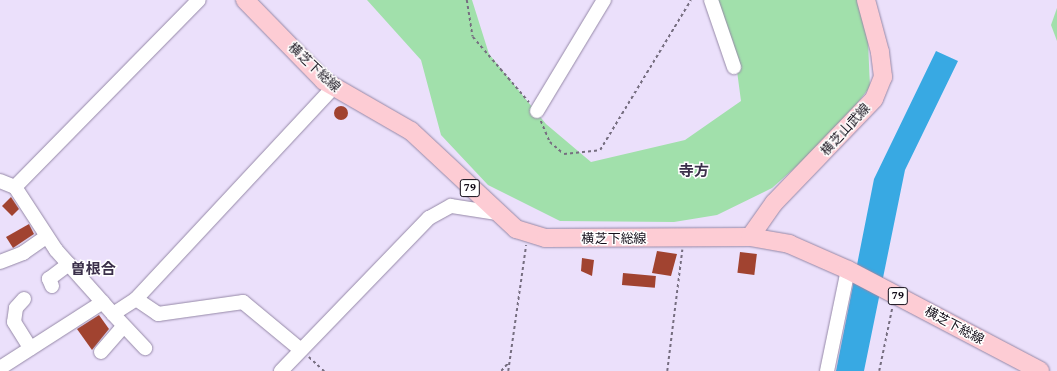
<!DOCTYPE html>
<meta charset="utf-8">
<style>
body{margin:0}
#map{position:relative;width:1057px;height:371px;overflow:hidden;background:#ebe0fb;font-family:"Crimson Pro","Noto Sans JP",serif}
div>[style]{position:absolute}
.green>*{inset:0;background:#a1e0ab}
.water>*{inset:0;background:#38a9e3}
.building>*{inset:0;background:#a14330;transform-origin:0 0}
.round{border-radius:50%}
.path>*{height:1.5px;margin-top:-0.75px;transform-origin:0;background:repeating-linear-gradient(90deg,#766e80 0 3px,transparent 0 6px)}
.roads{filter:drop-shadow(0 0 1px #9588a7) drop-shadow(0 0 1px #9588a7)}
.minor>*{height:14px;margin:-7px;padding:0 7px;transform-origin:7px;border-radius:7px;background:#fff}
.major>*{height:18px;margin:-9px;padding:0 9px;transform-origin:9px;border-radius:9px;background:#fdccd4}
span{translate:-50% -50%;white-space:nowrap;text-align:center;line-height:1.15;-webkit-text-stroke:3px #fff;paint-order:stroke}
.shield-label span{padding:1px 3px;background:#fff;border:1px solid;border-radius:3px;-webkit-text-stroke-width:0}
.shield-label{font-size:12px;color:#130e19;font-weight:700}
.street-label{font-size:13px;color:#130e19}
.quarter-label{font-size:15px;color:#3b304a;font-weight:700}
</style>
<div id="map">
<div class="green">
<i style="clip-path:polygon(367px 0,472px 0,489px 54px,546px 124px,591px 162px,685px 140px,741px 101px,733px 41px,707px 0,858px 0,868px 42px,870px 87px,833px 134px,772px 188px,717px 215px,674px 222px,560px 221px,488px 185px,441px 135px,421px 60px)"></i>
<i style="clip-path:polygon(1057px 8px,1057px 41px,1051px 25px)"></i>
</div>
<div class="water">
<i style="clip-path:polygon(936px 51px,958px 61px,905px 170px,864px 371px,836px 371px,874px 179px)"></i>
</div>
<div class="building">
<i class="round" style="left:334px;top:106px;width:14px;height:14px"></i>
<i style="clip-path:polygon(11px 197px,19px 209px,12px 216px,2px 206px)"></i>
<i style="clip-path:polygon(29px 224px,34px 234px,13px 248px,6px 237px)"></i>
<i style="clip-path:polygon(657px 251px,677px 254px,671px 276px,652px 273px)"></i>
<i style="left:740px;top:252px;width:17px;height:21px;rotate:7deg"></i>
<i style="clip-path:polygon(582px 258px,594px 260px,592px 276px,581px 271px)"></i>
<i style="left:623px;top:273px;width:33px;height:12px;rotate:5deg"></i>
<i style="clip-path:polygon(99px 315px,109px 329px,92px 350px,77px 329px)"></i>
</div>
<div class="path">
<i style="left:467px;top:0;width:37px;rotate:81deg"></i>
<i style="left:473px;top:37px;width:86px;rotate:49.3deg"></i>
<i style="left:541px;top:121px;width:23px;rotate:67deg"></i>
<i style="left:550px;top:142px;width:18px;rotate:41deg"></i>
<i style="left:564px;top:154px;width:36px;rotate:-6deg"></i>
<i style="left:600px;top:150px;width:175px;rotate:-58.8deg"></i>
<i style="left:309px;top:357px;width:21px;rotate:43deg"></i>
<i style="left:501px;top:371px;width:12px;rotate:-48deg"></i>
<i style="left:508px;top:371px;width:127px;rotate:-81.9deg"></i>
<i style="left:667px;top:371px;width:122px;rotate:-82.9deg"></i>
<i style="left:879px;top:371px;width:64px;rotate:-78.3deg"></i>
</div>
<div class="roads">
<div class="minor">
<i style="left:711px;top:0;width:71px;rotate:71.1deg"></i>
<i style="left:537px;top:111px;width:130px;rotate:-58.9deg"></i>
<i style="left:0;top:181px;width:16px;rotate:22deg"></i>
<i style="left:15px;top:187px;width:75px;rotate:56.9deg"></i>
<i style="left:56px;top:250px;width:86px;rotate:48.3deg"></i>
<i style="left:113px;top:314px;width:27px;rotate:-33deg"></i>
<i style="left:136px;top:299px;width:27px;rotate:34deg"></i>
<i style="left:158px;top:314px;width:86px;rotate:-8deg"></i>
<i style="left:243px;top:302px;width:75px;rotate:39.6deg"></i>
<i style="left:15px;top:187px;width:262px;rotate:-45.5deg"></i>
<i style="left:0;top:262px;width:25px;rotate:-21deg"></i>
<i style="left:23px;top:253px;width:28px;rotate:-35deg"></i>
<i style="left:52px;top:286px;width:8px;rotate:-113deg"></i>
<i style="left:49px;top:279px;width:25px;rotate:-37deg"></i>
<i style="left:24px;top:299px;width:12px;rotate:132deg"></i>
<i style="left:16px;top:308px;width:14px;rotate:98deg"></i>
<i style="left:14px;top:322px;width:31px;rotate:58deg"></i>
<i style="left:136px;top:299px;width:289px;rotate:-47deg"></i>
<i style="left:113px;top:314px;width:47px;rotate:46.7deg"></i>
<i style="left:101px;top:352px;width:33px;rotate:-49deg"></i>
<i style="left:0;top:368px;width:122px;rotate:-32.7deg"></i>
<i style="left:281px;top:371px;width:213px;rotate:-46deg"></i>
<i style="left:429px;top:218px;width:25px;rotate:-29deg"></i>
<i style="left:451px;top:206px;width:46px;rotate:8.8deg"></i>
<i style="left:827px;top:371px;width:103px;rotate:-78.3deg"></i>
</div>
<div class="major">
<i style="left:245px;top:0;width:113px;rotate:45.7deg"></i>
<i style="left:324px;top:81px;width:100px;rotate:29.9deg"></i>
<i style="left:411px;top:131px;width:144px;rotate:43deg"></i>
<i style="left:516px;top:229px;width:31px;rotate:17deg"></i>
<i style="left:546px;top:238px;width:204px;rotate:-0.3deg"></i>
<i style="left:750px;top:237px;width:40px;rotate:10deg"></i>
<i style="left:789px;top:244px;width:64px;rotate:23.8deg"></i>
<i style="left:848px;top:270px;width:217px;rotate:27.7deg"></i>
<i style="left:750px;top:237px;width:42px;rotate:-54.8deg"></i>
<i style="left:774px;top:203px;width:144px;rotate:-46.1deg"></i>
<i style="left:874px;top:99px;width:24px;rotate:-68deg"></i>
<i style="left:883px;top:77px;width:25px;rotate:-97deg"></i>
<i style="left:880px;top:52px;width:54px;rotate:-105.1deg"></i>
</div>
</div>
<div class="shield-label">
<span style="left:470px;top:188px">79</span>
<span style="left:898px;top:296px">79</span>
</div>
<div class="street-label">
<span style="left:314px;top:68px;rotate:43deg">横芝下総線</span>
<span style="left:846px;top:130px;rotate:-47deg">横芝山武線</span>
<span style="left:614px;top:239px">横芝下総線</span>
<span style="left:954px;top:326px;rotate:28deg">横芝下総線</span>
</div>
<div class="quarter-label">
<span style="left:694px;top:172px">寺方</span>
<span style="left:93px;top:270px">曽根合</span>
</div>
</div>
